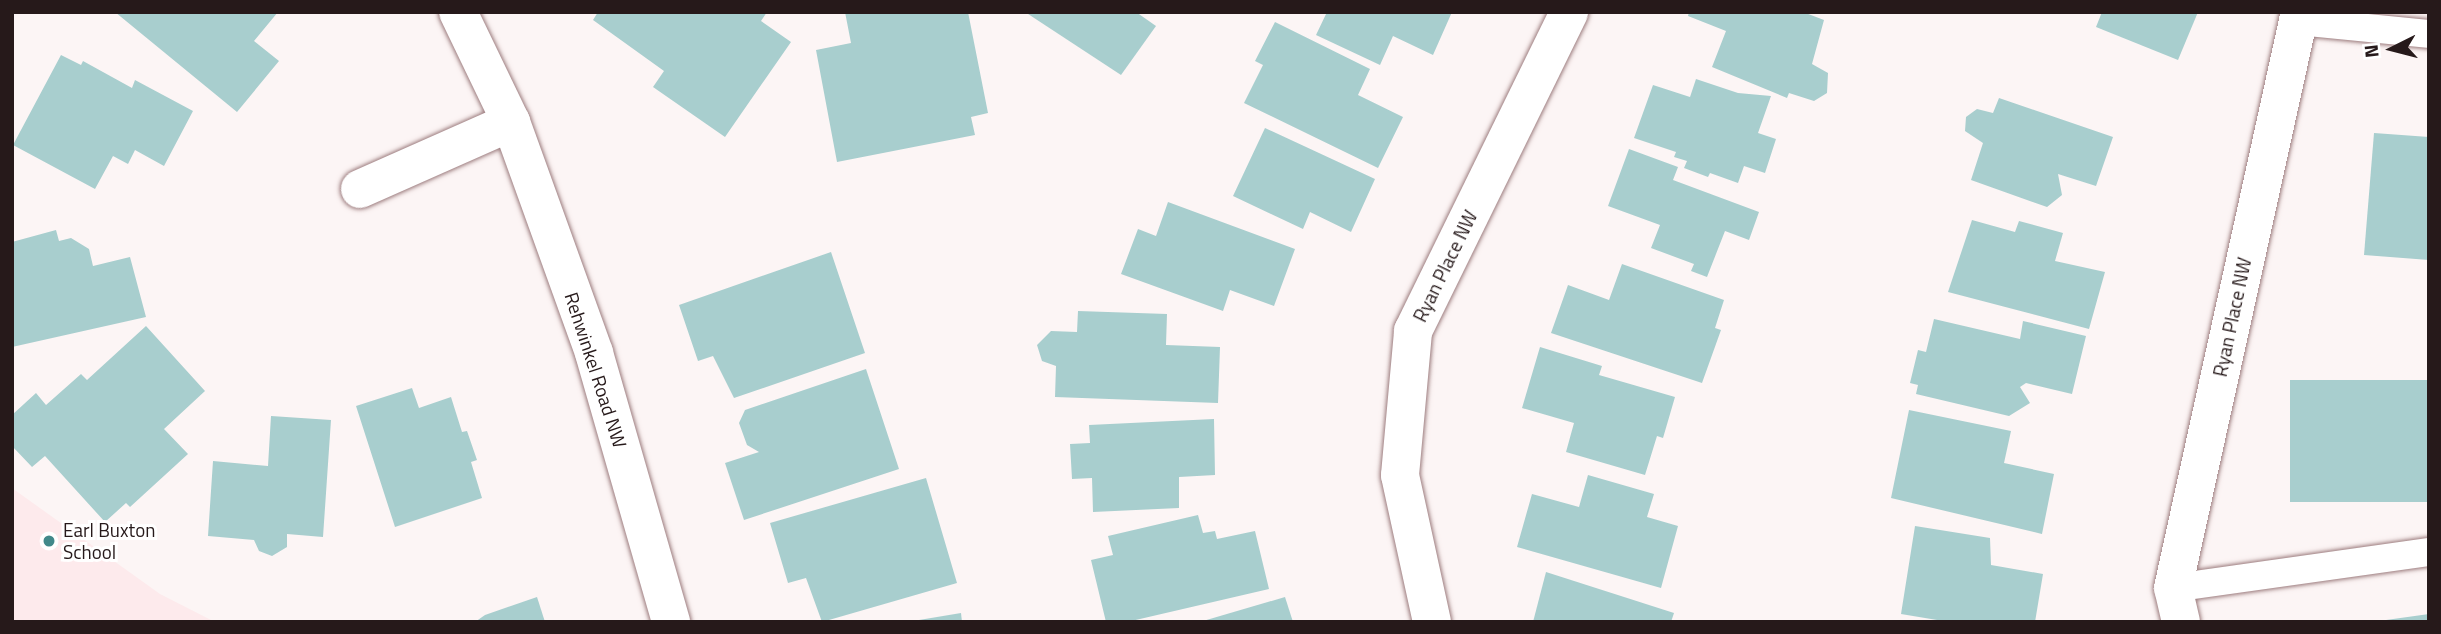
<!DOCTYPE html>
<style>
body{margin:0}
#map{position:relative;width:2441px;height:634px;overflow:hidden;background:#fcf5f5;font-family:"Titillium Web",sans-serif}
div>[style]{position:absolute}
.built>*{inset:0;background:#fdeaec}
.building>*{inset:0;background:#a8cece;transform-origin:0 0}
.roads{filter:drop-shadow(0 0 2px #9d7d7f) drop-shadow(0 0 2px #9d7d7f)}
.lane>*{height:28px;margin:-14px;padding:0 14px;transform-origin:14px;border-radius:14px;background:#fff}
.street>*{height:38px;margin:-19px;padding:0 19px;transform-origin:19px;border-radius:19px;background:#fff}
.dots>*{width:19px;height:19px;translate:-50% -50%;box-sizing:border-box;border:4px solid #fff;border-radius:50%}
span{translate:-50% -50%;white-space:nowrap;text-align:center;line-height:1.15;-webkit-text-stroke:6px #fff;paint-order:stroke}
.street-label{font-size:19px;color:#26191a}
.poi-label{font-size:19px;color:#26191a}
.left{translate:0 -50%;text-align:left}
.frame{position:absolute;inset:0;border:14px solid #26191a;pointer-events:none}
.north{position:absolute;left:2357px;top:14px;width:70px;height:70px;-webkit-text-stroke:5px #fff;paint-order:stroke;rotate:264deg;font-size:19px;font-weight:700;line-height:28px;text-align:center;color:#26191a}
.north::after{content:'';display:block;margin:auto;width:24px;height:32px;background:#26191a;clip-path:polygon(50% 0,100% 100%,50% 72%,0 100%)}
</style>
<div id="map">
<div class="built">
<i style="clip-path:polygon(12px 488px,160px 594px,215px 622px,12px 622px)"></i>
</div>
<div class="building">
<i style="clip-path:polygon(115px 12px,278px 12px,254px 41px,279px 61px,237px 112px)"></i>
<i style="clip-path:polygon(598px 12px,767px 12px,761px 21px,791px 42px,725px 137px,653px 87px,664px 71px,593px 20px)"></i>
<i style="clip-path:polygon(845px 12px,968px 12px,988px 113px,971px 117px,975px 135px,837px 162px,816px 50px,851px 43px)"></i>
<i style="clip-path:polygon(1025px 12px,1136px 12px,1156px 26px,1121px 75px)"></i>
<i style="clip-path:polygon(1327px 12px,1452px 12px,1433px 55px,1393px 36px,1380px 65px,1316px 35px)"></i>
<i style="clip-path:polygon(1689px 12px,1803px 12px,1824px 20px,1812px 64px,1828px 73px,1827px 93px,1814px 101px,1789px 93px,1787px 98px,1712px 67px,1726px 31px,1688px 16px)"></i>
<i style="clip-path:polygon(2102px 12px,2198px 12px,2178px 60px,2096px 27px)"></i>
<i style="clip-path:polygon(1275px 22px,1370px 69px,1358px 95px,1403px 117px,1378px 168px,1244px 103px,1263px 65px,1255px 61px)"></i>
<i style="clip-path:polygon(61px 55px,81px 65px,83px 61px,132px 88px,135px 80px,193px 111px,164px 166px,135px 150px,128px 164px,113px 156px,95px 189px,13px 145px)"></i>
<i style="clip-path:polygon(1696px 79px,1738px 93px,1771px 96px,1758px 133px,1776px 139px,1765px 173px,1744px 166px,1738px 183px,1710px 173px,1708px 177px,1684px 168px,1687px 161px,1674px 157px,1676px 152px,1634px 138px,1653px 85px,1690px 97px)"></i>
<i style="clip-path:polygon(1999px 98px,2113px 137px,2096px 186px,2058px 174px,2062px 195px,2047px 207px,1971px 180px,1983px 143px,1965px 131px,1966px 117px,1977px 109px,1993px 113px)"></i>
<i style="clip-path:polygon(1265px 128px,1375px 179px,1351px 232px,1310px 212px,1303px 229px,1233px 196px)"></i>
<i style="clip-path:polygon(2374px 133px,2429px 137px,2429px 260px,2364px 255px)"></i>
<i style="clip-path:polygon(1629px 149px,1678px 167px,1673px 180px,1759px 212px,1749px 240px,1725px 231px,1707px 277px,1691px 271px,1694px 264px,1651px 248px,1660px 225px,1608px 206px)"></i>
<i style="clip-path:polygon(1168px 202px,1295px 249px,1274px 306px,1230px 290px,1223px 311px,1121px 274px,1138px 229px,1156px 236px)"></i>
<i style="clip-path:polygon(1972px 220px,2015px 232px,2019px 221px,2063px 233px,2055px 261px,2105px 272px,2089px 329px,1948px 292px)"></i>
<i style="clip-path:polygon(56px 230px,59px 241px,71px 238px,89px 249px,93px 266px,130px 257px,146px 317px,12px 347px,12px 242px)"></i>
<i style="clip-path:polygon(831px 252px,865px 353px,734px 398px,713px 356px,698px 361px,679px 305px)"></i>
<i style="clip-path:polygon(1622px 264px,1724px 300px,1715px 328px,1721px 330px,1702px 383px,1551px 333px,1568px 285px,1609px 300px)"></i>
<i style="clip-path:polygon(1078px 311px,1167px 314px,1166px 345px,1220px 347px,1218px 403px,1055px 397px,1056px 366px,1042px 361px,1037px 345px,1051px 331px,1077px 332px)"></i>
<i style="clip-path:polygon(1934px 319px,2020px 339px,2023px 321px,2086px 336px,2072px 394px,2026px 383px,2020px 387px,2030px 403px,2009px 416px,1916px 394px,1918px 385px,1910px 383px,1918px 350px,1926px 352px)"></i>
<i style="clip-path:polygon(146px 326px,205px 391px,164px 429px,188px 454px,130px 507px,126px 503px,105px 522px,45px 456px,32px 467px,12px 446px,12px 415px,36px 393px,46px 405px,81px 374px,87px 380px)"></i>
<i style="clip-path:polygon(1540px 347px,1602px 366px,1599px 375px,1675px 397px,1663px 438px,1657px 436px,1645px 475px,1566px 452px,1574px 423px,1522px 408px)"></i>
<i style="clip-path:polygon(866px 369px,899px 469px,744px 520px,725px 463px,759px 452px,747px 445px,739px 423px,745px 410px)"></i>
<i style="left:2429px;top:380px;width:122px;height:139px;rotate:90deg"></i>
<i style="clip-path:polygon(412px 388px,419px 408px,451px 397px,462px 432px,467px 431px,477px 460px,471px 462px,482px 498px,395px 527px,356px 406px)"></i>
<i style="clip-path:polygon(1909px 410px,2011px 431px,2004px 463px,2054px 474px,2042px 534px,1891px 498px)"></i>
<i style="clip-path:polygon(271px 416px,331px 420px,323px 537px,287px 534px,287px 547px,272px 556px,259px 551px,254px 540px,208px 536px,213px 461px,268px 466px)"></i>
<i style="clip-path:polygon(1214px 419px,1215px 475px,1179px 477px,1179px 508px,1093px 512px,1092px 478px,1072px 479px,1070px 444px,1090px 443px,1089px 425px)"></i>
<i style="clip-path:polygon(1588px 475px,1654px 494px,1647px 517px,1678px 526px,1661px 588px,1517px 547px,1532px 494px,1579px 507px)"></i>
<i style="clip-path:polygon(926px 478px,957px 583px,822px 622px,806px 578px,788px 583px,770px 523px)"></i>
<i style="clip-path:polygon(1198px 515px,1203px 533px,1215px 531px,1217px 539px,1255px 531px,1269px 589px,1127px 622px,1106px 622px,1091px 560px,1113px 555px,1108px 536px)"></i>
<i style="clip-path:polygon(1915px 526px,1990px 538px,1991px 565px,2043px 574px,2035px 622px,1949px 622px,1901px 614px)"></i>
<i style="clip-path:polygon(1546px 572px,1674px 613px,1671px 622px,1533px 622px)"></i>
<i style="clip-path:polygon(537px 597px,545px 622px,475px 622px,485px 615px)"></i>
<i style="clip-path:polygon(1285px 597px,1293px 622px,1203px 622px,1203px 621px)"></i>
<i style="clip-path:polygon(961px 613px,962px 622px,919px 622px,919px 620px)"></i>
<i style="clip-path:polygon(2429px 614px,2429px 622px,2386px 622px,2386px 620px)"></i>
</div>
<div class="roads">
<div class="lane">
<i style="left:2297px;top:21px;width:133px;rotate:5.6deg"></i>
<i style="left:2173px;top:588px;width:259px;rotate:-8deg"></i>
</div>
<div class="street">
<i style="left:458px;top:12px;width:122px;rotate:64.3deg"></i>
<i style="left:511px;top:122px;width:245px;rotate:70.2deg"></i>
<i style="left:594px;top:353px;width:280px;rotate:74deg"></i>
<i style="left:360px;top:189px;width:165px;rotate:-23.9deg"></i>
<i style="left:1432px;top:622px;width:150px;rotate:-102.3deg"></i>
<i style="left:1400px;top:475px;width:145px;rotate:-84.8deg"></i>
<i style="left:1413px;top:331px;width:355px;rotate:-63.9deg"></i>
<i style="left:2181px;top:622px;width:35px;rotate:-103deg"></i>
<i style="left:2173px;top:588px;width:590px;rotate:-77.57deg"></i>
</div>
</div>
<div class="dots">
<i style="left:49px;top:541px;background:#41898a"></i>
</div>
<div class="street-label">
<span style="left:1445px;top:266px;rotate:-64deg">Ryan Place NW</span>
<span style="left:2232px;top:317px;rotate:-78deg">Ryan Place NW</span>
<span style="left:596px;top:370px;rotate:72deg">Rehwinkel Road NW</span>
</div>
<div class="poi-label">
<span class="left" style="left:63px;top:541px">Earl Buxton<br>School</span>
</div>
<div class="frame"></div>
<div class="north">N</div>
</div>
